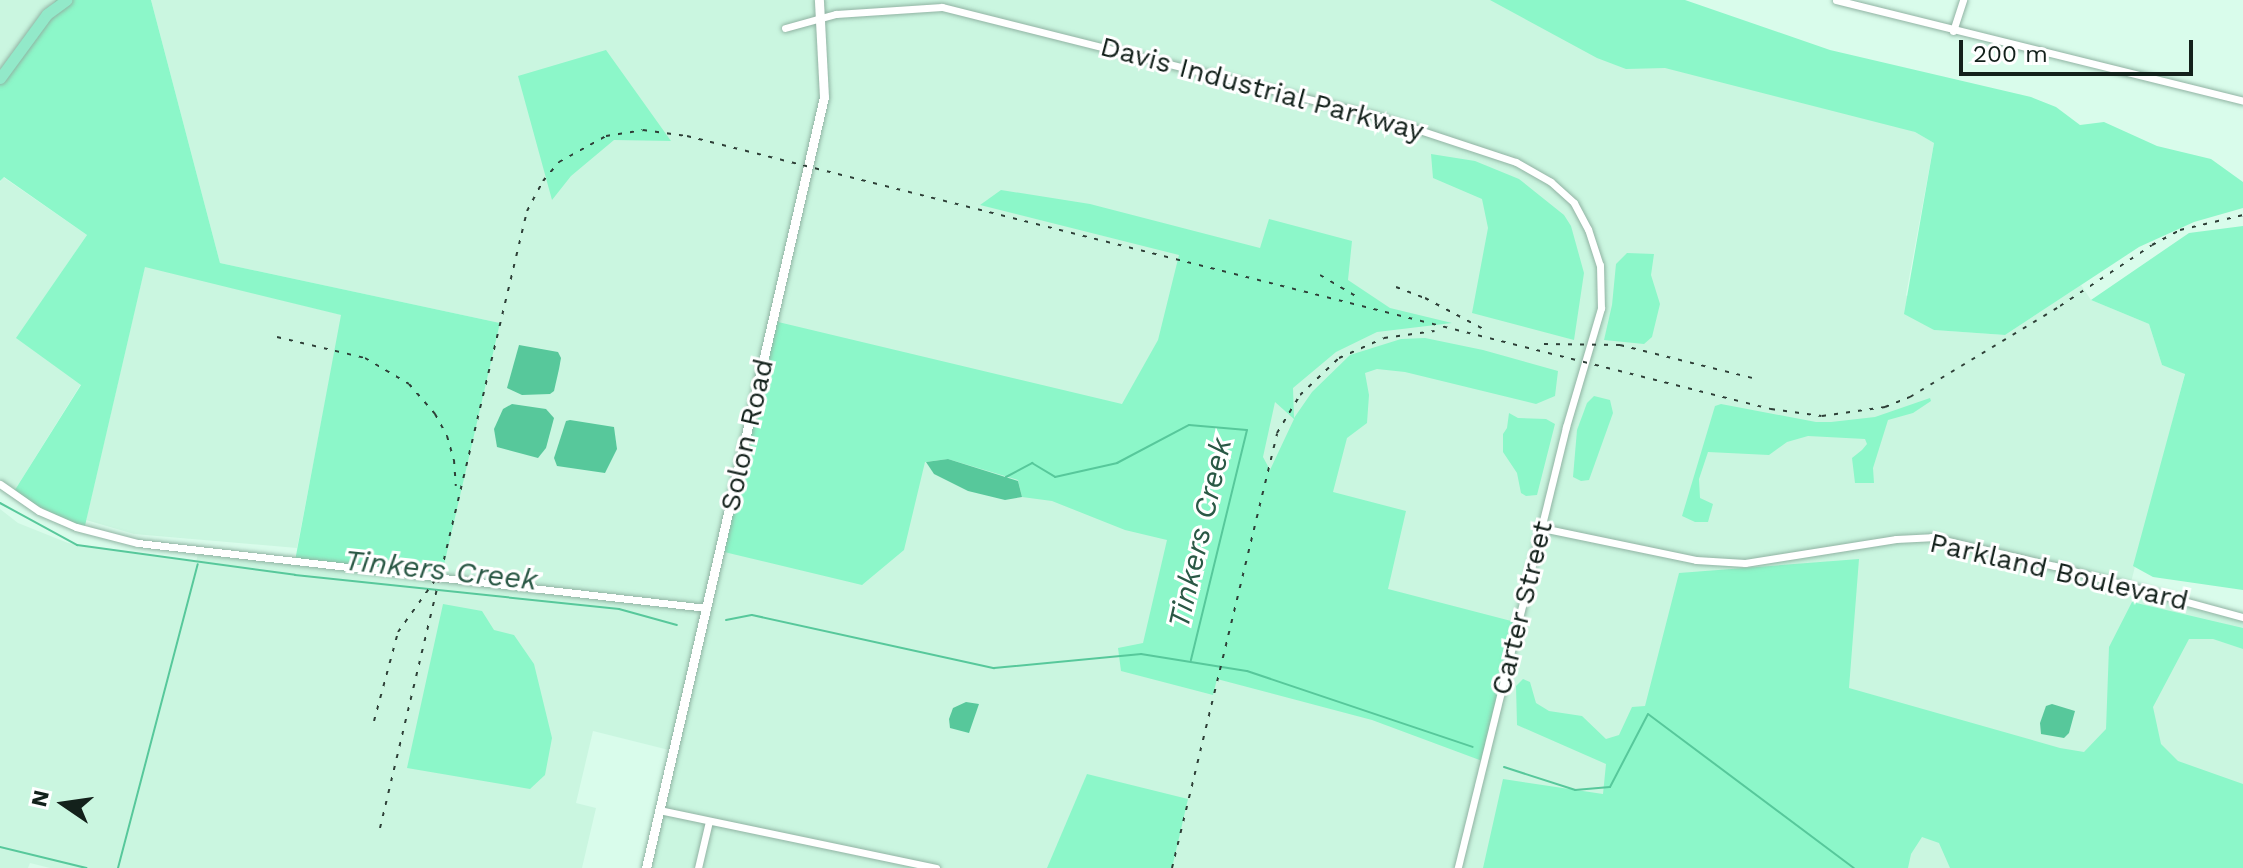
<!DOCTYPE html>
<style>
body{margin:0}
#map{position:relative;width:2243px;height:868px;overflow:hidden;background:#d9fceb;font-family:"Work Sans",sans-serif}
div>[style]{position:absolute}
.built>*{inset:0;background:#caf6e0}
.green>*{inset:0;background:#8cf7c9}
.water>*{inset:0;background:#57c89b}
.stream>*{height:2px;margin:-1px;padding:0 1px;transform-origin:1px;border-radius:1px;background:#57c89b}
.roads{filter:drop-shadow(0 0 2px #91b3a3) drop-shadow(0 0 2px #91b3a3)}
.minor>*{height:7px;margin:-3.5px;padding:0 3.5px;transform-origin:3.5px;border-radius:3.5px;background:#fff}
.tertiary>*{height:9px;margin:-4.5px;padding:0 4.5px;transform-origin:4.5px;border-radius:4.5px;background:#fff}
.primary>*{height:11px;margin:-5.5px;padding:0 5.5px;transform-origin:5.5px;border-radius:5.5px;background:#92e9c9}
.rail>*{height:2px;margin-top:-1px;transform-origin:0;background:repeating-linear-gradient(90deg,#2e3f37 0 4px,transparent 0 12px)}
span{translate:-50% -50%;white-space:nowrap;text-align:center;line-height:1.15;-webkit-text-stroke:6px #fff;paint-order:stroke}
.street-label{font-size:28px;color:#13211b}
.water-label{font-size:30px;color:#2a5845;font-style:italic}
.north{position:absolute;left:24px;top:764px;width:80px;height:80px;-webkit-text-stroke:6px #fff;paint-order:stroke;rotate:283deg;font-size:22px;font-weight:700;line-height:32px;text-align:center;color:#13211b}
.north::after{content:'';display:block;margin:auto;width:28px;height:36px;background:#13211b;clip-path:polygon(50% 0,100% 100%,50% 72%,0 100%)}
.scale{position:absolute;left:1959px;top:40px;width:234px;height:36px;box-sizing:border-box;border:4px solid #13211b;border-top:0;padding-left:10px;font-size:24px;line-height:28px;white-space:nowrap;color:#13211b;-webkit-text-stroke:6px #fff;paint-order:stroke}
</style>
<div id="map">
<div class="built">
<i style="clip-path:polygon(0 0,66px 0,0 78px)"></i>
<i style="clip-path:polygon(151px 0,1535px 0,1915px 132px,1934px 143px,1906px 295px,1934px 330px,2005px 335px,2081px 285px,2091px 300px,2149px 324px,2162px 365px,2185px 373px,2130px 586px,2243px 617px,2243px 868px,646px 868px,673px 751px,593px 731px,576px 803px,596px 808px,582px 868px,50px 868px,30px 863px,28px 868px,0 868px,0 509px,18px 523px,68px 543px,196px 562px,199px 550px,440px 578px,500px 323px,220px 263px)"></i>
<i style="clip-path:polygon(3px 177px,87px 235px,17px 338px,81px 384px,13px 493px,0 484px,0 182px)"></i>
<i style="clip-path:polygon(145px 266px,342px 315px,297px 548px,134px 534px,86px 520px)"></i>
</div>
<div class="green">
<i style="clip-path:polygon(56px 0,151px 0,220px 263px,500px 323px,441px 578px,295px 561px,341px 315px,145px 267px,84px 530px,13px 493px,81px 385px,16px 338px,87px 235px,4px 177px,0 181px,0 78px)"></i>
<i style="clip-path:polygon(1490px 0,1685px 0,1830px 50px,2031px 97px,2056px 107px,2080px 125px,2104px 122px,2157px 146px,2211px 159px,2243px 182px,2243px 208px,2194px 222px,2139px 247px,2005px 335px,1934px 330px,1904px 314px,1934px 143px,1915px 132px,1665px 68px,1626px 69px,1597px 58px)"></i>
<i style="clip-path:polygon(606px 50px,671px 141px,614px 140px,571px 176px,552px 200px,518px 76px)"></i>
<i style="clip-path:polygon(1431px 154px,1475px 161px,1519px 179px,1564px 215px,1571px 226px,1584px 273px,1574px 340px,1472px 313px,1488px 228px,1482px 199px,1433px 178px)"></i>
<i style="clip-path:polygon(evenodd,1001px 190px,1090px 204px,1260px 248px,1269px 219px,1352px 241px,1348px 280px,1390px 308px,1452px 323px,1377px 332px,1336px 352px,1293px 388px,1294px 418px,1312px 392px,1350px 355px,1401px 339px,1425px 338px,1483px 350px,1558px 371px,1555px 396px,1536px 404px,1405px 372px,1377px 369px,1365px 373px,1369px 395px,1367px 423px,1347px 438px,1333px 492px,1406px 511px,1388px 589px,1519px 623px,1485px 762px,1372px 720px,1217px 679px,1213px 695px,1121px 671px,1118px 648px,1143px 643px,1167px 540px,1125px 530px,1052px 501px,1022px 497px,1018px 480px,948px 459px,925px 462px,904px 550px,862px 585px,720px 551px,774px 321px,1122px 404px,1158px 340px,1179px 255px,980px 205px,1001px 190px,1275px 402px,1294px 419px,1270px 470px,1263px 457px,1275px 402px)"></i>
<i style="clip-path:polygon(2243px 226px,2243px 590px,2153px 577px,2133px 566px,2185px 374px,2162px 365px,2149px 324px,2091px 300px,2189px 233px)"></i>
<i style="clip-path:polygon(1627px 253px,1654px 254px,1651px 275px,1660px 304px,1652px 337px,1644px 344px,1604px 340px,1612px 305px,1616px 264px)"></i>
<i style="clip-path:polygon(1594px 396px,1610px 400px,1613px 413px,1589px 480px,1581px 481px,1573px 477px,1577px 430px,1587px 403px)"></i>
<i style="clip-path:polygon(1930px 398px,1931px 401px,1913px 413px,1888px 420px,1873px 468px,1874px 483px,1855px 483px,1852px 458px,1862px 450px,1867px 444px,1865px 439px,1808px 436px,1787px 442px,1769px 455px,1708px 452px,1699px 479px,1700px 498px,1713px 504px,1708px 522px,1695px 522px,1682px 516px,1715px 406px,1721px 404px,1816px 422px,1831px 422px,1875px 417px)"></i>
<i style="clip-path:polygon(1509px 413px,1518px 418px,1546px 419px,1555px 424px,1537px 495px,1526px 496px,1521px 493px,1517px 473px,1503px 452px,1503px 434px,1507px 428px)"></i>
<i style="clip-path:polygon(1859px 559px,1849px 688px,2060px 748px,2084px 752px,2106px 729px,2109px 647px,2132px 602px,2243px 628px,2243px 649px,2213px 639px,2189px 639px,2153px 707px,2161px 744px,2178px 761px,2243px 784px,2243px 868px,1950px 868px,1939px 843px,1922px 837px,1911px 854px,1908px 868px,1483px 868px,1503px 779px,1603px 794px,1606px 764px,1517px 725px,1516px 686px,1523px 679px,1530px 682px,1536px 703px,1549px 711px,1582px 716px,1606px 739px,1619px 735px,1632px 707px,1645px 706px,1679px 573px)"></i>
<i style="clip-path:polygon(443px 604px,482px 611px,494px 630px,514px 635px,534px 664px,552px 738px,545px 775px,530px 789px,407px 768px)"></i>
<i style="clip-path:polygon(1087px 774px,1188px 799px,1172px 868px,1047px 868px)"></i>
</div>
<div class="water">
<i style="clip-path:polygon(519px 345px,558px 352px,561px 358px,559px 369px,554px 391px,550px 394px,522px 395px,507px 388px)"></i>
<i style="clip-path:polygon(512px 404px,546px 409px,554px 418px,546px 448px,538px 458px,497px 447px,494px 429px,503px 409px)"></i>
<i style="clip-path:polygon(570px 420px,614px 427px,617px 449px,605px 473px,557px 466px,554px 458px,566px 421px)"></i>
<i style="clip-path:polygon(948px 459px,1018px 481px,1022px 497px,1005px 500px,968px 491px,934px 474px,926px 462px)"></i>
<i style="clip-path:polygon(966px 702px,979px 704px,969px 733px,950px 728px,949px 719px,953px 708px)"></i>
<i style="clip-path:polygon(2052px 704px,2075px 711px,2069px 733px,2064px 738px,2041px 734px,2040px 723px,2046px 706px)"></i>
</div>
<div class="stream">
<i style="left:1006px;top:477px;width:30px;rotate:-28deg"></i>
<i style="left:1032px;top:463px;width:27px;rotate:31deg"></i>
<i style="left:1055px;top:477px;width:64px;rotate:-12.7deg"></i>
<i style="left:1117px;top:463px;width:81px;rotate:-27.8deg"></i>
<i style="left:1189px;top:425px;width:58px;rotate:4.9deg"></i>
<i style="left:1247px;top:430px;width:237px;rotate:103.7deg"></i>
<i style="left:0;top:503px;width:88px;rotate:28.6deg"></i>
<i style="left:77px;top:545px;width:220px;rotate:7.8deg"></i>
<i style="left:295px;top:575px;width:326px;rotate:6deg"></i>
<i style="left:619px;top:609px;width:60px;rotate:15.4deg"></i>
<i style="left:726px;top:620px;width:26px;rotate:-11deg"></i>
<i style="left:752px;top:615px;width:248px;rotate:12.4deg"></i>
<i style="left:994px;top:668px;width:148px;rotate:-5.4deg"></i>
<i style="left:1141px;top:654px;width:107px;rotate:9.1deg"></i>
<i style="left:1247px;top:671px;width:238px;rotate:18.6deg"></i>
<i style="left:1504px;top:767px;width:75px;rotate:17.9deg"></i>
<i style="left:1575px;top:790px;width:35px;rotate:-5deg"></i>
<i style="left:1610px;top:787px;width:82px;rotate:-62.5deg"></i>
<i style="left:1648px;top:714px;width:257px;rotate:36.8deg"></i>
<i style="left:0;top:847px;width:89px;rotate:13.7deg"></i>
<i style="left:118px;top:868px;width:314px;rotate:-75.3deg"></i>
</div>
<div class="roads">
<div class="minor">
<i style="left:1836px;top:0;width:419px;rotate:13.9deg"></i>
<i style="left:785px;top:28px;width:53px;rotate:-15.4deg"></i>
<i style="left:836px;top:14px;width:106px;rotate:-3.8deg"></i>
<i style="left:942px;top:7px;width:455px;rotate:14.1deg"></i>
<i style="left:1383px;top:118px;width:140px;rotate:18.3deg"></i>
<i style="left:1516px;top:162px;width:40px;rotate:29.7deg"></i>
<i style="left:1551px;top:182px;width:31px;rotate:42deg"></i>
<i style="left:1574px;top:203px;width:30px;rotate:62deg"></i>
<i style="left:1588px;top:229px;width:38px;rotate:72deg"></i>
<i style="left:1600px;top:265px;width:43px;rotate:88.7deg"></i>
<i style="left:1601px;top:308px;width:124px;rotate:106.4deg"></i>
<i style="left:1566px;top:427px;width:454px;rotate:103.8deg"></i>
<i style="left:1953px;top:31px;width:33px;rotate:-72deg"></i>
<i style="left:0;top:484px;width:47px;rotate:34.7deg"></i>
<i style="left:39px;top:511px;width:40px;rotate:23.4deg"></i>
<i style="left:76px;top:527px;width:64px;rotate:14.5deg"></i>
<i style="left:138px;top:543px;width:573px;rotate:6.52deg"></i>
<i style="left:1542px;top:528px;width:157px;rotate:11.7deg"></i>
<i style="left:1696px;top:560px;width:49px;rotate:3.5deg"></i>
<i style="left:1745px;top:563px;width:153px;rotate:-9deg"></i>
<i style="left:1896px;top:539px;width:35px;rotate:-3deg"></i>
<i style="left:1931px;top:537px;width:127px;rotate:13.2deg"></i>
<i style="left:2055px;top:566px;width:195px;rotate:15.2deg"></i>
<i style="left:659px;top:810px;width:283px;rotate:11.8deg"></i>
<i style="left:698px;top:868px;width:48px;rotate:-76.8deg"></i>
</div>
<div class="tertiary">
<i style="left:646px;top:868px;width:791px;rotate:-77deg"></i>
<i style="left:824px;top:97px;width:97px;rotate:-93deg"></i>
</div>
<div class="primary">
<i style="left:0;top:78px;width:79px;rotate:-53.7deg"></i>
<i style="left:47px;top:14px;width:24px;rotate:-36deg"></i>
</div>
</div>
<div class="rail">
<i style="left:1320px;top:275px;width:45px;rotate:30.5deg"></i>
<i style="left:1396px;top:287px;width:31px;rotate:21deg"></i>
<i style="left:1425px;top:298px;width:70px;rotate:28deg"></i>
<i style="left:277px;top:337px;width:90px;rotate:13.4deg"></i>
<i style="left:365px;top:358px;width:51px;rotate:30.6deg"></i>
<i style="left:409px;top:384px;width:40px;rotate:49deg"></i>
<i style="left:435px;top:414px;width:25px;rotate:61deg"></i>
<i style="left:447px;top:436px;width:25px;rotate:74deg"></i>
<i style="left:454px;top:460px;width:26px;rotate:86deg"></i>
<i style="left:1544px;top:344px;width:76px;rotate:0.8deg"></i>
<i style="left:1620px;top:345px;width:136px;rotate:14deg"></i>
<i style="left:374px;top:721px;width:92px;rotate:-74.9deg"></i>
<i style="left:398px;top:632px;width:65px;rotate:-54.4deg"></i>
<i style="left:380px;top:828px;width:634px;rotate:-76.6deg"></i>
<i style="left:527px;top:211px;width:34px;rotate:-62deg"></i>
<i style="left:543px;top:181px;width:25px;rotate:-50deg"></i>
<i style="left:559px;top:162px;width:54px;rotate:-29deg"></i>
<i style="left:606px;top:136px;width:37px;rotate:-9deg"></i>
<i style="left:643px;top:130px;width:44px;rotate:7.8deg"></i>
<i style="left:687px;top:136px;width:1118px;rotate:14.14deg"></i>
<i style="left:1771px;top:409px;width:51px;rotate:7.8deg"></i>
<i style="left:1822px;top:416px;width:64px;rotate:-8.1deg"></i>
<i style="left:1885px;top:407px;width:27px;rotate:-22deg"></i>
<i style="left:1910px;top:397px;width:175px;rotate:-31.2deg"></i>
<i style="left:2060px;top:306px;width:110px;rotate:-33.5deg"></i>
<i style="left:2152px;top:245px;width:32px;rotate:-28deg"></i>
<i style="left:2180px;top:230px;width:65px;rotate:-13.4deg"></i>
<i style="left:1172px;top:868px;width:447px;rotate:-76.4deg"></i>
<i style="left:1277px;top:433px;width:44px;rotate:-58.8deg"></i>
<i style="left:1300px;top:395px;width:54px;rotate:-43.5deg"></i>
<i style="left:1339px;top:358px;width:49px;rotate:-24deg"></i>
<i style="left:1384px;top:338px;width:51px;rotate:-7.8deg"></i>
</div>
<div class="street-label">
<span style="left:1262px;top:89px;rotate:15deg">Davis Industrial Parkway</span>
<span style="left:747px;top:435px;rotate:-77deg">Solon Road</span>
<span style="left:2059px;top:572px;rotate:13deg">Parkland Boulevard</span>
<span style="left:1522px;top:608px;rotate:-76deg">Carter Street</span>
</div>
<div class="water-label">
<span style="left:1200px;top:533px;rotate:-77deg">Tinkers Creek</span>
<span style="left:441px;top:570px;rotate:6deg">Tinkers Creek</span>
</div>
<div class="north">N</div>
<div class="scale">200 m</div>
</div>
